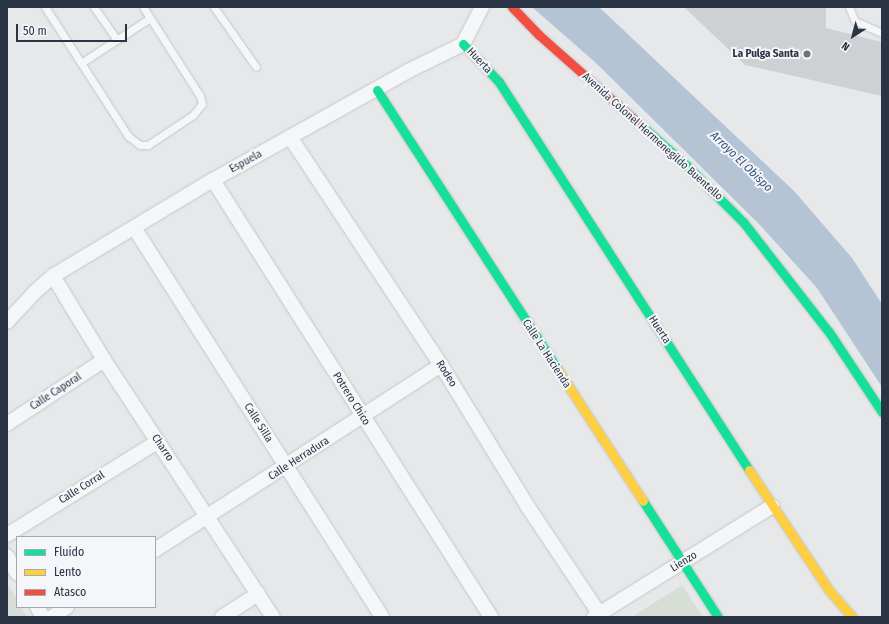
<!DOCTYPE html>
<style>
body{margin:0}
#map{position:relative;width:889px;height:624px;overflow:hidden;background:#e6e8ea;font-family:"Fira Sans Condensed",sans-serif}
div>[style]{position:absolute}
.green>*{inset:0;background:#d6ded6}
.water>*{inset:0;background:#b4c4d5}
.building>*{inset:0;background:#ced0d3}
.roads{filter:drop-shadow(0 0 1px #c4c6c8) drop-shadow(0 0 1px #c4c6c8)}
.lane>*{height:7px;margin:-3.5px;padding:0 3.5px;transform-origin:3.5px;border-radius:3.5px;background:#f5f6f7}
.street>*{height:14px;margin:-7px;padding:0 7px;transform-origin:7px;border-radius:7px;background:#f5f6f7}
.fast>*{height:9px;margin:-4.5px;padding:0 4.5px;transform-origin:4.5px;border-radius:4.5px;background:#16e098}
.slow>*{height:9px;margin:-4.5px;padding:0 4.5px;transform-origin:4.5px;border-radius:4.5px;background:#ffcf43}
.jam>*{height:9px;margin:-4.5px;padding:0 4.5px;transform-origin:4.5px;border-radius:4.5px;background:#f24e42}
.dots>*{width:11px;height:11px;translate:-50% -50%;box-sizing:border-box;border:2px solid #f4f6f9;border-radius:50%}
span{translate:-50% -50%;white-space:nowrap;text-align:center;line-height:1.15;-webkit-text-stroke:4px #f4f6f9;paint-order:stroke}
.poi-label{font-size:11px;color:#2b3445;font-weight:700}
.right{translate:-100% -50%;text-align:right}
.street-label{font-size:11px;color:#2b3445}
.water-label{font-size:12px;color:#34527a;font-style:italic}
.frame{position:absolute;inset:0;border:8px solid #2b3445;pointer-events:none}
.legend{position:absolute;left:16px;top:536px;width:140px;height:72px;box-sizing:border-box;background:#f4f6f9;border:1px solid #a4a8b1;margin:0;padding:5px 7px;list-style:none;font-size:12px;color:#2b3445}
.legend li{display:flex;align-items:center;gap:8px;height:20px}
.legend b{width:20px;border:1px solid #a4a8b1}
.north{position:absolute;left:833px;top:16px;width:40px;height:40px;-webkit-text-stroke:3px #f4f6f9;paint-order:stroke;rotate:216deg;font-size:11px;font-weight:700;line-height:16px;text-align:center;color:#2b3445}
.north::after{content:'';display:block;margin:auto;width:14px;height:18px;background:#2b3445;clip-path:polygon(50% 0,100% 100%,50% 72%,0 100%)}
.scale{position:absolute;left:16px;top:24px;width:111px;height:18px;box-sizing:border-box;border:2px solid #2b3445;border-top:0;padding-left:5px;font-size:12px;line-height:14px;white-space:nowrap;color:#2b3445;-webkit-text-stroke:3px #f4f6f9;paint-order:stroke}
</style>
<div id="map">
<div class="green">
<i style="clip-path:polygon(7px 583px,17px 600px,17px 607px,21px 607px,27px 617px,7px 617px)"></i>
<i style="clip-path:polygon(682px 585px,703px 617px,632px 617px)"></i>
</div>
<div class="water">
<i style="clip-path:polygon(532px 7px,599px 7px,795px 192px,852px 258px,882px 304px,882px 387px,817px 288px,759px 224px,596px 63px)"></i>
</div>
<div class="building">
<i style="clip-path:polygon(684px 7px,826px 7px,826px 28px,882px 42px,882px 96px,745px 65px)"></i>
</div>
<div class="roads">
<div class="lane">
<i style="left:45px;top:7px;width:153px;rotate:57.2deg"></i>
<i style="left:128px;top:136px;width:15px;rotate:37deg"></i>
<i style="left:140px;top:145px;width:8px"></i>
<i style="left:148px;top:145px;width:54px;rotate:-33.7deg"></i>
<i style="left:193px;top:115px;width:14px;rotate:-51deg"></i>
<i style="left:202px;top:104px;width:8px;rotate:-104deg"></i>
<i style="left:200px;top:96px;width:106px;rotate:-122.6deg"></i>
<i style="left:94px;top:7px;width:39px;rotate:55deg"></i>
<i style="left:214px;top:7px;width:73px;rotate:55deg"></i>
<i style="left:849px;top:7px;width:15px;rotate:67deg"></i>
<i style="left:855px;top:21px;width:30px;rotate:24deg"></i>
<i style="left:81px;top:63px;width:82px;rotate:-33.1deg"></i>
</div>
<div class="street">
<i style="left:290px;top:137px;width:273px;rotate:56.5deg"></i>
<i style="left:441px;top:365px;width:167px;rotate:58.5deg"></i>
<i style="left:528px;top:507px;width:128px;rotate:56.2deg"></i>
<i style="left:213px;top:180px;width:518px;rotate:57.54deg"></i>
<i style="left:135px;top:229px;width:460px;rotate:57.5deg"></i>
<i style="left:53px;top:276px;width:98px;rotate:58.7deg"></i>
<i style="left:104px;top:360px;width:308px;rotate:56.7deg"></i>
<i style="left:7px;top:322px;width:41px;rotate:-47deg"></i>
<i style="left:35px;top:292px;width:24px;rotate:-42deg"></i>
<i style="left:53px;top:276px;width:187px;rotate:-31deg"></i>
<i style="left:213px;top:180px;width:223px;rotate:-29.2deg"></i>
<i style="left:408px;top:71px;width:61px;rotate:-26.1deg"></i>
<i style="left:463px;top:44px;width:42px;rotate:-62.8deg"></i>
<i style="left:7px;top:424px;width:116px;rotate:-33.4deg"></i>
<i style="left:7px;top:535px;width:176px;rotate:-31.8deg"></i>
<i style="left:155px;top:550px;width:341px;rotate:-32.9deg"></i>
<i style="left:7px;top:556px;width:20px;rotate:60deg"></i>
<i style="left:37px;top:607px;width:12px;rotate:59deg"></i>
<i style="left:52px;top:617px;width:18px;rotate:-34deg"></i>
<i style="left:222px;top:617px;width:43px;rotate:-32.6deg"></i>
<i style="left:594px;top:617px;width:210px;rotate:-31.9deg"></i>
</div>
<div class="fast">
<i style="left:463px;top:44px;width:52px;rotate:46.5deg"></i>
<i style="left:499px;top:82px;width:462px;rotate:57.2deg"></i>
<i style="left:377px;top:90px;width:333px;rotate:57.1deg"></i>
<i style="left:642px;top:126px;width:57px;rotate:41.5deg"></i>
<i style="left:685px;top:164px;width:83px;rotate:45deg"></i>
<i style="left:744px;top:223px;width:138px;rotate:52.1deg"></i>
<i style="left:829px;top:332px;width:96px;rotate:56.5deg"></i>
<i style="left:643px;top:501px;width:138px;rotate:57.1deg"></i>
</div>
<div class="slow">
<i style="left:558px;top:370px;width:156px;rotate:57deg"></i>
<i style="left:749px;top:470px;width:143px;rotate:56.4deg"></i>
<i style="left:828px;top:589px;width:37px;rotate:49deg"></i>
</div>
<div class="jam">
<i style="left:512px;top:7px;width:39px;rotate:46deg"></i>
<i style="left:539px;top:35px;width:137px;rotate:41.5deg"></i>
</div>
</div>
<div class="dots">
<i style="left:807px;top:54px;background:#6c737f"></i>
</div>
<div class="poi-label">
<span class="right" style="left:799px;top:54px">La Pulga Santa</span>
</div>
<div class="street-label">
<span style="left:479px;top:61px;rotate:47deg">Huerta</span>
<span style="left:652px;top:137px;rotate:42deg">Avenida Colonel Hermenegildo Buentello</span>
<span style="left:246px;top:162px;rotate:-29deg">Espuela</span>
<span style="left:659px;top:330px;rotate:57deg">Huerta</span>
<span style="left:546px;top:354px;rotate:57deg">Calle La Hacienda</span>
<span style="left:446px;top:374px;rotate:58deg">Rodeo</span>
<span style="left:56px;top:392px;rotate:-33deg">Calle Caporal</span>
<span style="left:351px;top:399px;rotate:58deg">Potrero Chico</span>
<span style="left:258px;top:423px;rotate:58deg">Calle Silla</span>
<span style="left:162px;top:448px;rotate:56deg">Charro</span>
<span style="left:299px;top:459px;rotate:-33deg">Calle Herradura</span>
<span style="left:82px;top:488px;rotate:-32deg">Calle Corral</span>
<span style="left:684px;top:562px;rotate:-32deg">Lienzo</span>
</div>
<div class="water-label">
<span style="left:741px;top:162px;rotate:44deg">Arroyo El Obispo</span>
</div>
<div class="frame"></div>
<ul class="legend">
<li><b style="height:5px;background:#16e098"></b>Fluido</li>
<li><b style="height:5px;background:#ffcf43"></b>Lento</li>
<li><b style="height:5px;background:#f24e42"></b>Atasco</li>
</ul>
<div class="north">N</div>
<div class="scale">50 m</div>
</div>
